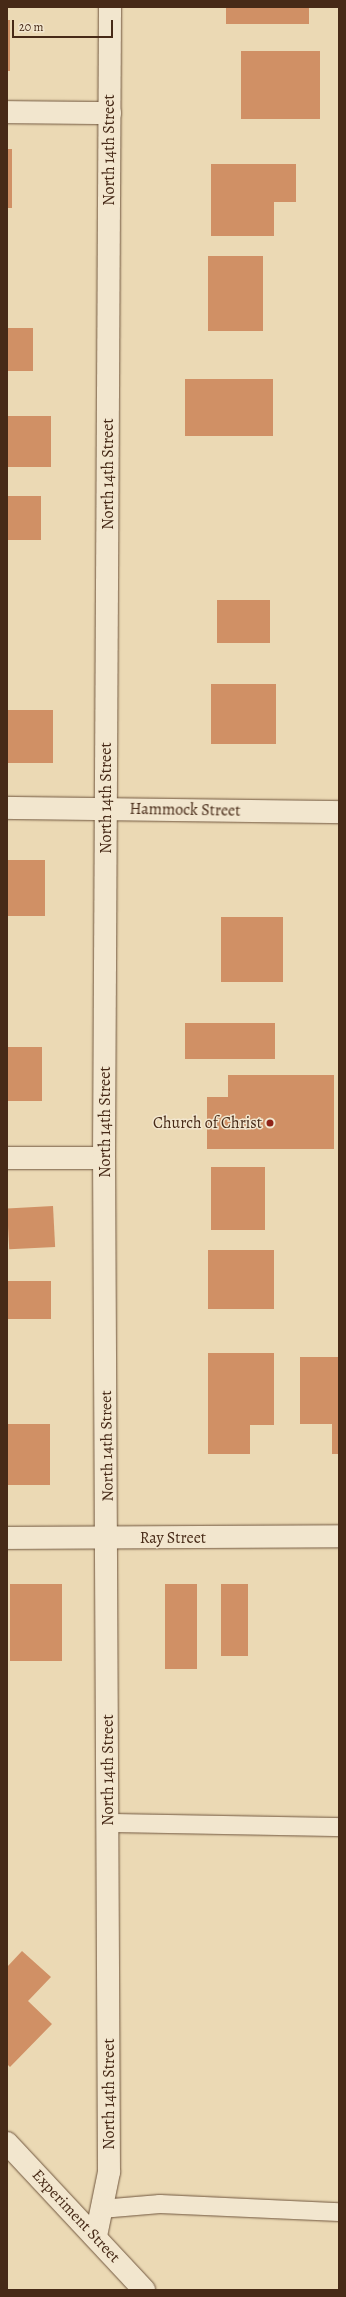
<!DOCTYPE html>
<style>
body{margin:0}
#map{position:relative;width:346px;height:2297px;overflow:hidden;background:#ebd9b4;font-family:Alegreya,serif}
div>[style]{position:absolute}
.building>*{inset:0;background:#d09065;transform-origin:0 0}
.roads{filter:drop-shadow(0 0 1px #70563e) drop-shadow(0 0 1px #70563e)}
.lane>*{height:18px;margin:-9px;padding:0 9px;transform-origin:9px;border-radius:9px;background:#f2e6ce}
.street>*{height:22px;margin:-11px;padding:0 11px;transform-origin:11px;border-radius:11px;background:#f2e6ce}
.secondary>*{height:22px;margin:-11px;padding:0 11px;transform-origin:11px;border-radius:11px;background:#f2e6ce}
.dots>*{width:11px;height:11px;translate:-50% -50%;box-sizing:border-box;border:2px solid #f2e6ce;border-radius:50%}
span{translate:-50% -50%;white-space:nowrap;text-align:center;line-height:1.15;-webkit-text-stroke:3px #f2e6ce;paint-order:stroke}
.street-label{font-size:16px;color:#472a17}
.poi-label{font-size:16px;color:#472a17}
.right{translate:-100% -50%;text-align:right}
.frame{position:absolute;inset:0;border:8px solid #472a17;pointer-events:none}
.scale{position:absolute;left:12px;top:20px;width:101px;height:18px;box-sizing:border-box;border:2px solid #472a17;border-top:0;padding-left:5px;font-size:12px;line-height:14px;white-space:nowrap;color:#472a17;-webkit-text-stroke:3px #f2e6ce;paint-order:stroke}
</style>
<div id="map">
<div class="building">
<i style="left:226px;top:7px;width:83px;height:17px"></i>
<i style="left:7px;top:20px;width:3px;height:51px"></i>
<i style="left:241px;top:51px;width:79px;height:68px"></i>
<i style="left:7px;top:149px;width:5px;height:59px"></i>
<i style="clip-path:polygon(211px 164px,296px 164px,296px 202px,274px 202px,274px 236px,211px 236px)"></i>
<i style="left:208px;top:256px;width:55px;height:75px"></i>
<i style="left:7px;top:328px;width:26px;height:43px"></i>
<i style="left:185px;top:379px;width:88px;height:57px"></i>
<i style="left:7px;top:416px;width:44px;height:51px"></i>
<i style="left:7px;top:496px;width:34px;height:44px"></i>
<i style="left:217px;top:600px;width:53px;height:43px"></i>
<i style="left:211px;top:684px;width:65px;height:60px"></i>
<i style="left:7px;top:710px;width:46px;height:53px"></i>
<i style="left:7px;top:860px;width:38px;height:56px"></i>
<i style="left:221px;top:917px;width:62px;height:65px"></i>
<i style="left:185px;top:1023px;width:90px;height:36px"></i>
<i style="left:7px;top:1047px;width:35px;height:54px"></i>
<i style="clip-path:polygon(228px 1075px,334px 1075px,334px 1149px,207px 1149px,207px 1097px,228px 1097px)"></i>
<i style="left:211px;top:1167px;width:54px;height:63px"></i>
<i style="left:53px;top:1206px;width:41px;height:46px;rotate:87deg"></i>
<i style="left:208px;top:1250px;width:66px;height:59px"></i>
<i style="left:7px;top:1281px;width:44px;height:38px"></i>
<i style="clip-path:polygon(208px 1353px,274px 1353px,274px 1425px,250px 1425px,250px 1454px,208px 1454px)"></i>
<i style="clip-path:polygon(300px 1357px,339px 1357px,339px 1454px,332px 1454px,332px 1424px,300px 1424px)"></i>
<i style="left:7px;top:1424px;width:43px;height:61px"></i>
<i style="left:10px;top:1584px;width:52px;height:77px"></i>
<i style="left:165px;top:1584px;width:32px;height:85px"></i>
<i style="left:221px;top:1584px;width:27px;height:72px"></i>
<i style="clip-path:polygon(22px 1951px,51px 1977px,28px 2001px,52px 2024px,10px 2067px,7px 2064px,7px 1967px)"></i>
</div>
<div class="roads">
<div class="lane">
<i style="left:108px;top:1823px;width:231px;rotate:1deg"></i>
<i style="left:101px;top:2209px;width:59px;rotate:-4.8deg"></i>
<i style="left:160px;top:2204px;width:179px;rotate:2.6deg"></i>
</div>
<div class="street">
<i style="left:7px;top:112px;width:103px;rotate:0.6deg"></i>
<i style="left:7px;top:808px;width:332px;rotate:0.7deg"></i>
<i style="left:7px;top:1158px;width:97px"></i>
<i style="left:7px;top:1538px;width:332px;rotate:-0.3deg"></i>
<i style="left:96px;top:2236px;width:65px;rotate:-78.5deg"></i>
<i style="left:109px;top:2172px;width:1014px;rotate:-90.28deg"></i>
<i style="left:104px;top:1158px;width:1151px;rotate:-89.7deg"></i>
</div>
<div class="secondary">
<i style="left:7px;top:2143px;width:201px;rotate:47deg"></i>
</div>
</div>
<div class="dots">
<i style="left:270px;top:1123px;background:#8f2418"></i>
</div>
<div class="street-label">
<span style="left:109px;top:150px;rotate:-90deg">North 14th Street</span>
<span style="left:108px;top:474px;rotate:-90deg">North 14th Street</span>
<span style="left:106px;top:798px;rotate:-90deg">North 14th Street</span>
<span style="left:185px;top:810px;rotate:1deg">Hammock Street</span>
<span style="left:105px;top:1122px;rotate:-90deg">North 14th Street</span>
<span style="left:107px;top:1446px;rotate:-91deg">North 14th Street</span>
<span style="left:173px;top:1538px">Ray Street</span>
<span style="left:108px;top:1770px;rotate:-90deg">North 14th Street</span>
<span style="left:109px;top:2094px;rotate:-90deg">North 14th Street</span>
<span style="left:76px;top:2216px;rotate:47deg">Experiment Street</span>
</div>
<div class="poi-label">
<span class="right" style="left:262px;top:1123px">Church of Christ</span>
</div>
<div class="frame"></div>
<div class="scale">20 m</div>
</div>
